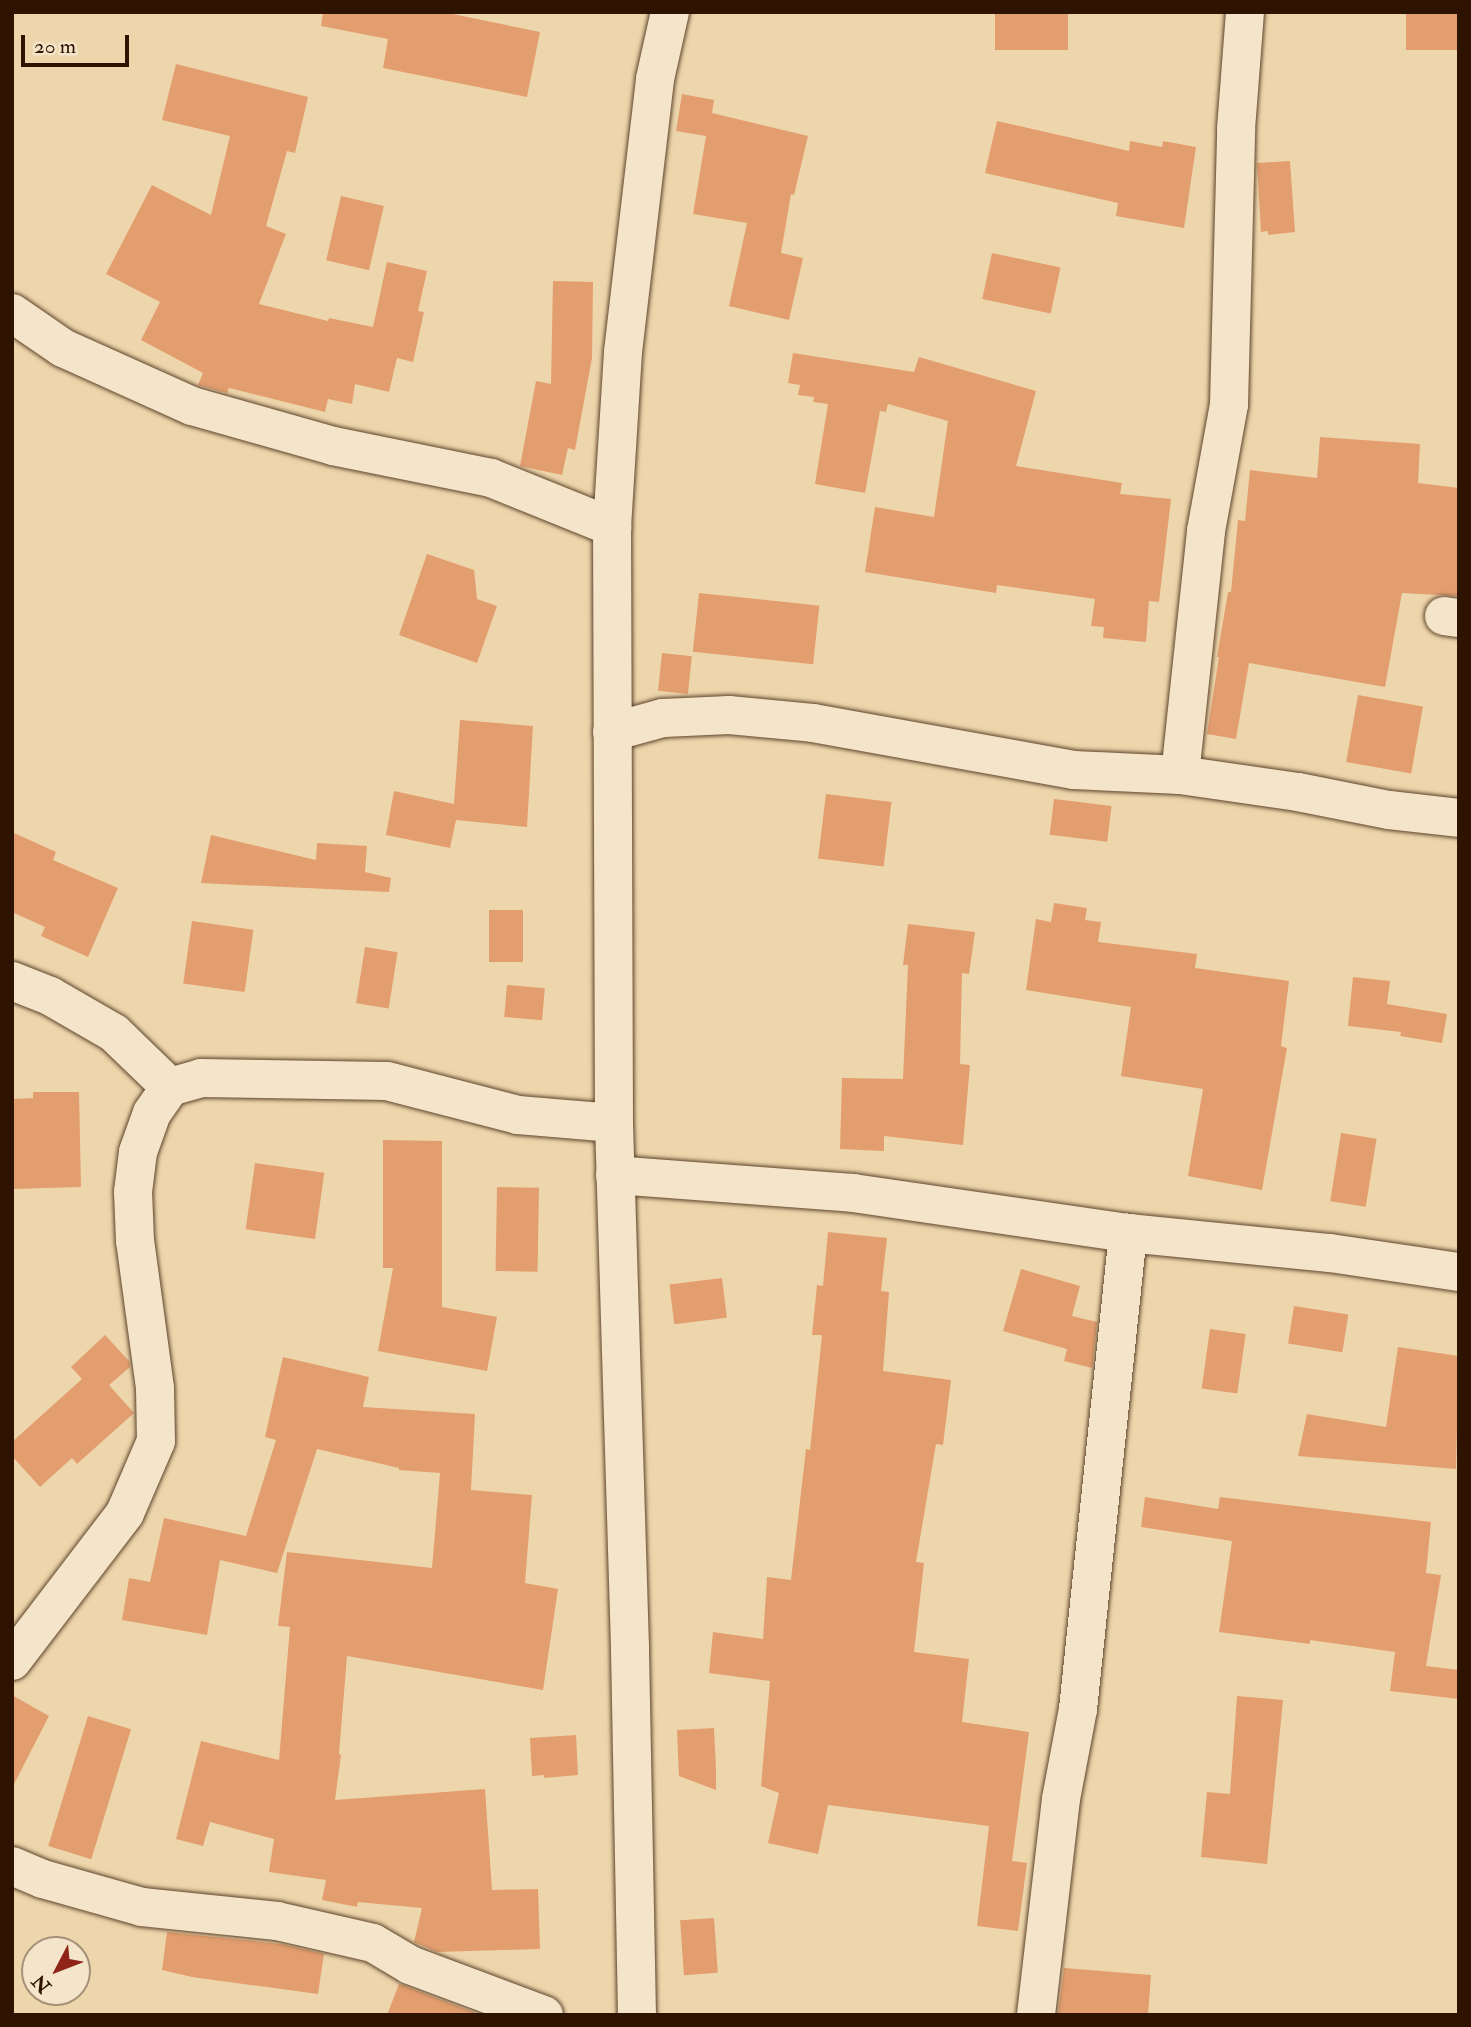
<!DOCTYPE html>
<style>
body{margin:0}
#map{position:relative;width:1471px;height:2027px;overflow:hidden;background:#eed6ac;font-family:"IM FELL Double Pica",serif}
div>[style]{position:absolute}
.building>*{inset:0;background:#e39e6f;transform-origin:0 0}
.roads{filter:drop-shadow(0 0 2px #5e442b) drop-shadow(0 0 2px #5e442b)}
.minor>*{height:38px;margin:-19px;padding:0 19px;transform-origin:19px;border-radius:19px;background:#f4e4c9}
span{translate:-50% -50%;white-space:nowrap;text-align:center;line-height:1.15;-webkit-text-stroke:6px #f4e4c9;paint-order:stroke}
.frame{position:absolute;inset:0;border:14px solid #2e1300;pointer-events:none}
.north{position:absolute;left:21px;top:1936px;width:70px;height:70px;box-sizing:border-box;background:#f4e4c9;border:2px solid #a59079;border-radius:50%;rotate:228deg;font-size:19px;font-weight:700;line-height:28px;text-align:center;color:#2e1300}
.north::after{content:'';display:block;margin:auto;width:24px;height:32px;background:#8f2418;clip-path:polygon(50% 0,100% 100%,50% 72%,0 100%)}
.scale{position:absolute;left:21px;top:35px;width:108px;height:32px;box-sizing:border-box;border:4px solid #2e1300;border-top:0;padding-left:9px;font-size:21px;line-height:24px;white-space:nowrap;color:#2e1300;-webkit-text-stroke:5px #f4e4c9;paint-order:stroke}
</style>
<div id="map">
<div class="building">
<i style="clip-path:polygon(323px 12px,443px 12px,540px 32px,527px 97px,383px 68px,388px 39px,321px 26px)"></i>
<i style="left:995px;top:12px;width:73px;height:38px"></i>
<i style="left:1406px;top:12px;width:53px;height:38px"></i>
<i style="clip-path:polygon(176px 64px,308px 97px,295px 153px,287px 151px,266px 226px,286px 234px,259px 304px,328px 321px,329px 318px,373px 327px,387px 262px,427px 271px,418px 311px,424px 312px,413px 362px,397px 358px,389px 392px,355px 384px,352px 404px,328px 399px,325px 412px,229px 388px,227px 393px,198px 385px,203px 373px,141px 340px,160px 302px,106px 274px,152px 185px,211px 215px,230px 136px,162px 120px)"></i>
<i style="clip-path:polygon(682px 94px,714px 100px,712px 113px,808px 136px,794px 195px,791px 194px,781px 253px,803px 258px,789px 320px,729px 306px,747px 223px,693px 214px,706px 136px,676px 131px)"></i>
<i style="clip-path:polygon(997px 121px,1129px 151px,1130px 141px,1162px 147px,1163px 141px,1196px 147px,1184px 228px,1116px 216px,1118px 203px,985px 173px)"></i>
<i style="clip-path:polygon(1290px 161px,1295px 232px,1268px 235px,1268px 231px,1261px 232px,1257px 163px)"></i>
<i style="left:341px;top:196px;width:44px;height:66px;rotate:13deg"></i>
<i style="left:992px;top:253px;width:70px;height:47px;rotate:12deg"></i>
<i style="clip-path:polygon(553px 281px,593px 282px,592px 358px,575px 450px,568px 448px,562px 475px,520px 466px,536px 381px,551px 384px)"></i>
<i style="clip-path:polygon(793px 353px,914px 372px,919px 357px,1036px 391px,1016px 466px,1122px 483px,1120px 494px,1171px 499px,1159px 602px,1149px 601px,1146px 642px,1103px 638px,1104px 627px,1091px 626px,1095px 599px,997px 585px,996px 593px,865px 572px,875px 507px,934px 517px,948px 421px,888px 404px,886px 412px,880px 411px,865px 493px,815px 484px,828px 404px,813px 402px,814px 397px,798px 395px,800px 385px,788px 383px)"></i>
<i style="clip-path:polygon(1320px 437px,1420px 444px,1418px 483px,1459px 488px,1459px 596px,1402px 593px,1385px 687px,1249px 663px,1236px 739px,1207px 734px,1219px 657px,1217px 657px,1228px 592px,1231px 592px,1238px 520px,1245px 521px,1250px 470px,1317px 478px)"></i>
<i style="clip-path:polygon(427px 554px,474px 570px,477px 599px,497px 606px,477px 663px,399px 635px)"></i>
<i style="left:699px;top:593px;width:121px;height:59px;rotate:6deg"></i>
<i style="left:662px;top:653px;width:30px;height:38px;rotate:6deg"></i>
<i style="left:1358px;top:695px;width:66px;height:68px;rotate:10deg"></i>
<i style="clip-path:polygon(460px 720px,533px 726px,527px 827px,456px 820px,450px 848px,386px 835px,394px 791px,454px 804px)"></i>
<i style="left:826px;top:794px;width:66px;height:65px;rotate:7deg"></i>
<i style="left:1054px;top:799px;width:58px;height:36px;rotate:7deg"></i>
<i style="clip-path:polygon(12px 832px,56px 852px,53px 860px,118px 888px,88px 957px,41px 936px,45px 927px,12px 912px)"></i>
<i style="clip-path:polygon(211px 835px,316px 860px,317px 843px,367px 846px,365px 872px,391px 878px,389px 892px,201px 883px)"></i>
<i style="clip-path:polygon(1054px 903px,1087px 908px,1085px 920px,1101px 922px,1098px 942px,1197px 954px,1195px 968px,1289px 981px,1281px 1046px,1287px 1048px,1262px 1190px,1188px 1176px,1203px 1089px,1121px 1076px,1131px 1007px,1026px 990px,1036px 919px,1051px 922px)"></i>
<i style="left:489px;top:910px;width:34px;height:52px"></i>
<i style="left:192px;top:921px;width:62px;height:63px;rotate:8deg"></i>
<i style="clip-path:polygon(908px 924px,975px 932px,969px 974px,962px 973px,960px 1064px,970px 1065px,963px 1145px,884px 1136px,884px 1151px,840px 1149px,842px 1078px,903px 1079px,908px 965px,903px 965px)"></i>
<i style="left:365px;top:947px;width:33px;height:57px;rotate:9deg"></i>
<i style="clip-path:polygon(1353px 977px,1390px 981px,1387px 1004px,1447px 1014px,1442px 1043px,1400px 1036px,1401px 1032px,1348px 1026px)"></i>
<i style="left:507px;top:985px;width:38px;height:32px;rotate:5deg"></i>
<i style="clip-path:polygon(33px 1092px,79px 1092px,81px 1187px,12px 1189px,12px 1099px,33px 1098px)"></i>
<i style="left:1341px;top:1133px;width:36px;height:69px;rotate:9deg"></i>
<i style="clip-path:polygon(383px 1140px,442px 1141px,442px 1307px,497px 1317px,487px 1371px,378px 1351px,393px 1268px,383px 1268px)"></i>
<i style="left:255px;top:1163px;width:70px;height:67px;rotate:8deg"></i>
<i style="left:497px;top:1187px;width:42px;height:84px;rotate:1deg"></i>
<i style="clip-path:polygon(828px 1232px,887px 1238px,881px 1291px,889px 1292px,883px 1371px,951px 1380px,943px 1445px,936px 1444px,916px 1562px,924px 1563px,914px 1652px,969px 1659px,962px 1722px,1029px 1732px,1012px 1861px,1027px 1863px,1018px 1931px,977px 1926px,989px 1826px,828px 1805px,818px 1854px,768px 1843px,779px 1793px,761px 1786px,770px 1681px,709px 1673px,713px 1632px,763px 1639px,767px 1577px,791px 1580px,806px 1449px,810px 1450px,822px 1335px,812px 1335px,817px 1285px,823px 1286px)"></i>
<i style="clip-path:polygon(1021px 1269px,1080px 1286px,1072px 1316px,1097px 1322px,1092px 1368px,1064px 1361px,1067px 1349px,1003px 1331px)"></i>
<i style="left:722px;top:1278px;width:40px;height:53px;rotate:83deg"></i>
<i style="left:1294px;top:1306px;width:55px;height:38px;rotate:9deg"></i>
<i style="left:1210px;top:1329px;width:36px;height:60px;rotate:8deg"></i>
<i style="clip-path:polygon(105px 1335px,129px 1361px,130px 1367px,109px 1385px,134px 1413px,77px 1464px,72px 1458px,40px 1487px,12px 1456px,12px 1442px,82px 1379px,71px 1367px)"></i>
<i style="clip-path:polygon(1398px 1347px,1459px 1356px,1456px 1469px,1298px 1456px,1307px 1414px,1386px 1427px)"></i>
<i style="clip-path:polygon(283px 1357px,369px 1377px,363px 1407px,475px 1414px,471px 1490px,532px 1495px,525px 1583px,558px 1589px,543px 1690px,347px 1656px,339px 1754px,341px 1755px,335px 1800px,485px 1789px,492px 1890px,538px 1889px,540px 1949px,437px 1952px,414px 1942px,422px 1908px,358px 1902px,357px 1907px,322px 1900px,326px 1880px,269px 1872px,274px 1839px,210px 1822px,203px 1846px,176px 1839px,201px 1741px,279px 1760px,290px 1627px,278px 1626px,287px 1552px,432px 1568px,440px 1473px,399px 1470px,399px 1468px,317px 1449px,277px 1573px,220px 1560px,207px 1635px,122px 1620px,129px 1578px,150px 1582px,164px 1518px,246px 1536px,276px 1440px,265px 1437px)"></i>
<i style="clip-path:polygon(1145px 1497px,1218px 1509px,1220px 1497px,1431px 1522px,1426px 1573px,1441px 1575px,1426px 1666px,1459px 1670px,1459px 1699px,1390px 1691px,1395px 1652px,1310px 1640px,1310px 1644px,1219px 1632px,1232px 1541px,1141px 1527px)"></i>
<i style="clip-path:polygon(12px 1695px,49px 1716px,12px 1788px)"></i>
<i style="clip-path:polygon(1237px 1696px,1283px 1700px,1267px 1864px,1201px 1857px,1207px 1792px,1230px 1794px)"></i>
<i style="left:88px;top:1716px;width:45px;height:136px;rotate:17deg"></i>
<i style="clip-path:polygon(714px 1728px,716px 1769px,716px 1790px,679px 1776px,677px 1730px)"></i>
<i style="clip-path:polygon(576px 1735px,578px 1775px,544px 1778px,544px 1775px,532px 1776px,530px 1738px)"></i>
<i style="left:714px;top:1918px;width:55px;height:34px;rotate:86deg"></i>
<i style="clip-path:polygon(167px 1932px,281px 1944px,324px 1954px,318px 1994px,192px 1977px,162px 1970px)"></i>
<i style="clip-path:polygon(1064px 1968px,1151px 1975px,1148px 2015px,1058px 2015px)"></i>
<i style="clip-path:polygon(399px 1984px,402px 1985px,481px 2015px,387px 2015px)"></i>
</div>
<div class="roads">
<div class="minor">
<i style="left:12px;top:313px;width:62px;rotate:34.5deg"></i>
<i style="left:63px;top:348px;width:141px;rotate:24.2deg"></i>
<i style="left:192px;top:406px;width:147px;rotate:15.8deg"></i>
<i style="left:333px;top:446px;width:161px;rotate:11.4deg"></i>
<i style="left:491px;top:478px;width:131px;rotate:22deg"></i>
<i style="left:1444px;top:616px;width:15px;rotate:8deg"></i>
<i style="left:612px;top:732px;width:53px;rotate:-15.4deg"></i>
<i style="left:663px;top:718px;width:66px;rotate:-2.6deg"></i>
<i style="left:729px;top:715px;width:84px;rotate:5.4deg"></i>
<i style="left:813px;top:723px;width:265px;rotate:10.2deg"></i>
<i style="left:1074px;top:770px;width:106px;rotate:2.7deg"></i>
<i style="left:1180px;top:775px;width:119px;rotate:8.2deg"></i>
<i style="left:1298px;top:792px;width:93px;rotate:11.2deg"></i>
<i style="left:1389px;top:810px;width:70px;rotate:6.5deg"></i>
<i style="left:1180px;top:775px;width:245px;rotate:-83.9deg"></i>
<i style="left:1206px;top:531px;width:128px;rotate:-79.7deg"></i>
<i style="left:1229px;top:405px;width:276px;rotate:-88.5deg"></i>
<i style="left:1236px;top:129px;width:117px;rotate:-85.6deg"></i>
<i style="left:12px;top:981px;width:41px;rotate:21.5deg"></i>
<i style="left:50px;top:996px;width:74px;rotate:30deg"></i>
<i style="left:114px;top:1033px;width:78px;rotate:44deg"></i>
<i style="left:615px;top:1175px;width:239px;rotate:4.3deg"></i>
<i style="left:853px;top:1193px;width:278px;rotate:8.3deg"></i>
<i style="left:1128px;top:1233px;width:203px;rotate:5.7deg"></i>
<i style="left:1330px;top:1253px;width:130px;rotate:8.4deg"></i>
<i style="left:12px;top:1661px;width:186px;rotate:-52.6deg"></i>
<i style="left:125px;top:1513px;width:78px;rotate:-66.7deg"></i>
<i style="left:156px;top:1441px;width:53px;rotate:-91.1deg"></i>
<i style="left:155px;top:1388px;width:148px;rotate:-97.7deg"></i>
<i style="left:135px;top:1241px;width:49px;rotate:-92.3deg"></i>
<i style="left:133px;top:1192px;width:40px;rotate:-82.9deg"></i>
<i style="left:138px;top:1152px;width:41px;rotate:-70.3deg"></i>
<i style="left:152px;top:1113px;width:32px;rotate:-55deg"></i>
<i style="left:170px;top:1087px;width:32px;rotate:-16deg"></i>
<i style="left:201px;top:1078px;width:186px;rotate:0.9deg"></i>
<i style="left:387px;top:1081px;width:135px;rotate:14.5deg"></i>
<i style="left:518px;top:1115px;width:96px;rotate:4.8deg"></i>
<i style="left:12px;top:1866px;width:34px;rotate:23deg"></i>
<i style="left:43px;top:1879px;width:103px;rotate:15.8deg"></i>
<i style="left:142px;top:1907px;width:136px;rotate:5.9deg"></i>
<i style="left:277px;top:1921px;width:98px;rotate:12.9deg"></i>
<i style="left:373px;top:1943px;width:43px;rotate:30.7deg"></i>
<i style="left:410px;top:1965px;width:143px;rotate:20.5deg"></i>
<i style="left:637px;top:2015px;width:368px;rotate:-91.1deg"></i>
<i style="left:630px;top:1647px;width:524px;rotate:-91.75deg"></i>
<i style="left:614px;top:1123px;width:596px;rotate:-90.19deg"></i>
<i style="left:612px;top:527px;width:175px;rotate:-86.4deg"></i>
<i style="left:623px;top:352px;width:275px;rotate:-83.3deg"></i>
<i style="left:655px;top:79px;width:69px;rotate:-77.4deg"></i>
<i style="left:1036px;top:2015px;width:217px;rotate:-83.4deg"></i>
<i style="left:1061px;top:1799px;width:92px;rotate:-79.3deg"></i>
<i style="left:1078px;top:1709px;width:479px;rotate:-84deg"></i>
</div>
</div>
<div class="frame"></div>
<div class="north">N</div>
<div class="scale">20 m</div>
</div>
